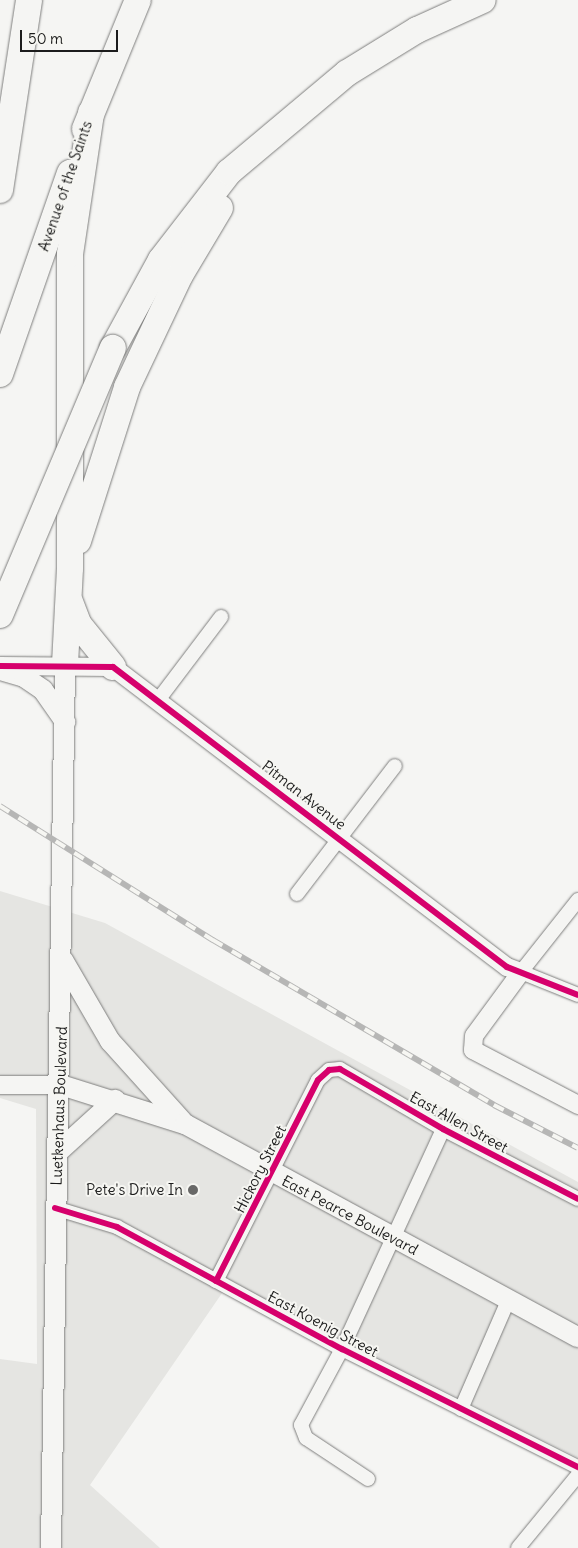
<!DOCTYPE html>
<style>
body{margin:0}
#map{position:relative;width:578px;height:1548px;overflow:hidden;background:#f5f5f3;font-family:Delius,sans-serif}
div>[style]{position:absolute}
.built>*{inset:0;background:#e5e5e2}
.roads{filter:drop-shadow(0 0 1px #7e7e7d) drop-shadow(0 0 1px #7e7e7d)}
.minor>*{height:14px;margin:-7px;padding:0 7px;transform-origin:7px;border-radius:7px;background:#f5f5f3}
.tertiary>*{height:18px;margin:-9px;padding:0 9px;transform-origin:9px;border-radius:9px;background:#f5f5f3}
.secondary>*{height:20px;margin:-10px;padding:0 10px;transform-origin:10px;border-radius:10px;background:#f5f5f3}
.motorway>*{height:26px;margin:-13px;padding:0 13px;transform-origin:13px;border-radius:13px;background:#f5f5f3}
.rail>*{height:5.5px;margin-top:-2.75px;transform-origin:0;background:repeating-linear-gradient(90deg,#f6f6f2 0 11px,#b6b6b5 0 22px);box-sizing:border-box;border-block:1px solid #b6b6b5}
.bridges{filter:drop-shadow(0 0 1px #7e7e7d) drop-shadow(0 0 1px #7e7e7d)}
.motorway-bridge>*{height:26px;margin:-13px;padding:0 13px;transform-origin:13px;border-radius:13px;background:#f5f5f3}
.cycleway>*{height:6px;margin:-3px;padding:0 3px;transform-origin:3px;border-radius:3px;background:#d6006c}
.dots>*{width:14px;height:14px;translate:-50% -50%;box-sizing:border-box;border:2px solid #f6f6f2;border-radius:50%}
span{translate:-50% -50%;white-space:nowrap;text-align:center;line-height:1.15;-webkit-text-stroke:4px #f6f6f2;paint-order:stroke}
.street-label{font-size:15px;color:#1c1c1c}
.poi-label{font-size:15px;color:#1c1c1c}
.right{translate:-100% -50%;text-align:right}
.scale{position:absolute;left:20px;top:30px;width:98px;height:22px;box-sizing:border-box;border:2px solid #1c1c1c;border-top:0;padding-left:6px;font-size:15px;line-height:18px;white-space:nowrap;color:#1c1c1c;-webkit-text-stroke:4px #f6f6f2;paint-order:stroke}
</style>
<div id="map">
<div class="built">
<i style="clip-path:polygon(0 891px,105px 923px,578px 1182px,578px 1458px,229px 1283px,90px 1485px,160px 1548px,0 1548px,0 1359px,37px 1364px,36px 1109px,0 1098px)"></i>
</div>
<div class="roads">
<div class="minor">
<i style="left:159px;top:699px;width:103px;rotate:-52.9deg"></i>
<i style="left:297px;top:894px;width:161px;rotate:-52.6deg"></i>
<i style="left:578px;top:900px;width:92px;rotate:128.4deg"></i>
<i style="left:521px;top:972px;width:61px;rotate:22deg"></i>
<i style="left:55px;top:1208px;width:65px;rotate:17deg"></i>
<i style="left:117px;top:1227px;width:256px;rotate:28.5deg"></i>
<i style="left:342px;top:1349px;width:264px;rotate:26.6deg"></i>
<i style="left:216px;top:1281px;width:225px;rotate:-63.1deg"></i>
<i style="left:318px;top:1080px;width:15px;rotate:-42deg"></i>
<i style="left:329px;top:1070px;width:11px;rotate:-5deg"></i>
<i style="left:340px;top:1069px;width:119px;rotate:30.2deg"></i>
<i style="left:443px;top:1129px;width:152px;rotate:27.4deg"></i>
<i style="left:461px;top:1409px;width:118px;rotate:-66.5deg"></i>
<i style="left:368px;top:1479px;width:74px;rotate:-146.5deg"></i>
<i style="left:306px;top:1438px;width:14px;rotate:-111deg"></i>
<i style="left:301px;top:1425px;width:86px;rotate:-61.7deg"></i>
<i style="left:342px;top:1349px;width:242px;rotate:-65.3deg"></i>
<i style="left:518px;top:1548px;width:94px;rotate:-50.6deg"></i>
</div>
<div class="tertiary">
<i style="left:0;top:666px;width:113px;rotate:0.5deg"></i>
<i style="left:113px;top:667px;width:495px;rotate:37.3deg"></i>
<i style="left:507px;top:967px;width:15px;rotate:20deg"></i>
<i style="left:521px;top:972px;width:79px;rotate:126.3deg"></i>
<i style="left:474px;top:1036px;width:14px;rotate:94deg"></i>
<i style="left:473px;top:1050px;width:119px;rotate:27.6deg"></i>
<i style="left:0;top:1085px;width:61px"></i>
</div>
<div class="secondary">
<i style="left:0;top:670px;width:25px;rotate:16deg"></i>
<i style="left:24px;top:677px;width:23px;rotate:34deg"></i>
<i style="left:43px;top:690px;width:39px;rotate:55deg"></i>
<i style="left:63px;top:960px;width:94px;rotate:59.9deg"></i>
<i style="left:110px;top:1041px;width:108px;rotate:48deg"></i>
<i style="left:61px;top:1085px;width:130px;rotate:17.5deg"></i>
<i style="left:185px;top:1124px;width:447px;rotate:28.5deg"></i>
<i style="left:59px;top:1151px;width:76px;rotate:-42.3deg"></i>
<i style="left:51px;top:1548px;width:884px;rotate:-89.09deg"></i>
</div>
<div class="motorway">
<i style="left:85px;top:129px;width:139px;rotate:-67.7deg"></i>
<i style="left:0;top:190px;width:192px;rotate:-81.3deg"></i>
<i style="left:113px;top:348px;width:100px;rotate:-61.4deg"></i>
<i style="left:161px;top:260px;width:111px;rotate:-52.3deg"></i>
<i style="left:229px;top:172px;width:154px;rotate:-40deg"></i>
<i style="left:347px;top:73px;width:82px;rotate:-31.6deg"></i>
<i style="left:417px;top:30px;width:72px;rotate:-24.4deg"></i>
<i style="left:0;top:374px;width:213px;rotate:-70.8deg"></i>
<i style="left:78px;top:541px;width:162px;rotate:-72.3deg"></i>
<i style="left:127px;top:387px;width:124px;rotate:-64.7deg"></i>
<i style="left:180px;top:275px;width:78px;rotate:-59.2deg"></i>
<i style="left:70px;top:602px;width:25px;rotate:69deg"></i>
<i style="left:79px;top:625px;width:54px;rotate:51deg"></i>
<i style="left:65px;top:664px;width:96px;rotate:-87deg"></i>
<i style="left:70px;top:568px;width:314px;rotate:-90deg"></i>
<i style="left:70px;top:254px;width:143px;rotate:-81.5deg"></i>
</div>
</div>
<div class="rail">
<i style="left:0;top:806px;width:252px;rotate:32.2deg"></i>
<i style="left:213px;top:940px;width:326px;rotate:30.4deg"></i>
<i style="left:494px;top:1105px;width:94px;rotate:27.1deg"></i>
</div>
<div class="bridges">
<div class="motorway-bridge">
<i style="left:0;top:615px;width:290px;rotate:-67.1deg"></i>
</div>
</div>
<div class="cycleway">
<i style="left:0;top:666px;width:113px;rotate:0.5deg"></i>
<i style="left:113px;top:667px;width:495px;rotate:37.3deg"></i>
<i style="left:507px;top:967px;width:76px;rotate:21.5deg"></i>
<i style="left:55px;top:1208px;width:65px;rotate:17deg"></i>
<i style="left:117px;top:1227px;width:256px;rotate:28.5deg"></i>
<i style="left:342px;top:1349px;width:264px;rotate:26.6deg"></i>
<i style="left:216px;top:1281px;width:225px;rotate:-63.1deg"></i>
<i style="left:318px;top:1080px;width:15px;rotate:-42deg"></i>
<i style="left:329px;top:1070px;width:11px;rotate:-5deg"></i>
<i style="left:340px;top:1069px;width:119px;rotate:30.2deg"></i>
<i style="left:443px;top:1129px;width:152px;rotate:27.4deg"></i>
</div>
<div class="dots">
<i style="left:193px;top:1190px;background:#686867"></i>
</div>
<div class="street-label">
<span style="left:65px;top:186px;rotate:-71deg">Avenue of the Saints</span>
<span style="left:304px;top:795px;rotate:38deg">Pitman Avenue</span>
<span style="left:59px;top:1106px;rotate:-88deg">Luetkenhaus Boulevard</span>
<span style="left:459px;top:1122px;rotate:29deg">East Allen Street</span>
<span style="left:260px;top:1169px;rotate:-63deg">Hickory Street</span>
<span style="left:350px;top:1215px;rotate:28deg">East Pearce Boulevard</span>
<span style="left:323px;top:1324px;rotate:28deg">East Koenig Street</span>
</div>
<div class="poi-label">
<span class="right" style="left:183px;top:1190px">Pete's Drive In</span>
</div>
<div class="scale">50 m</div>
</div>
